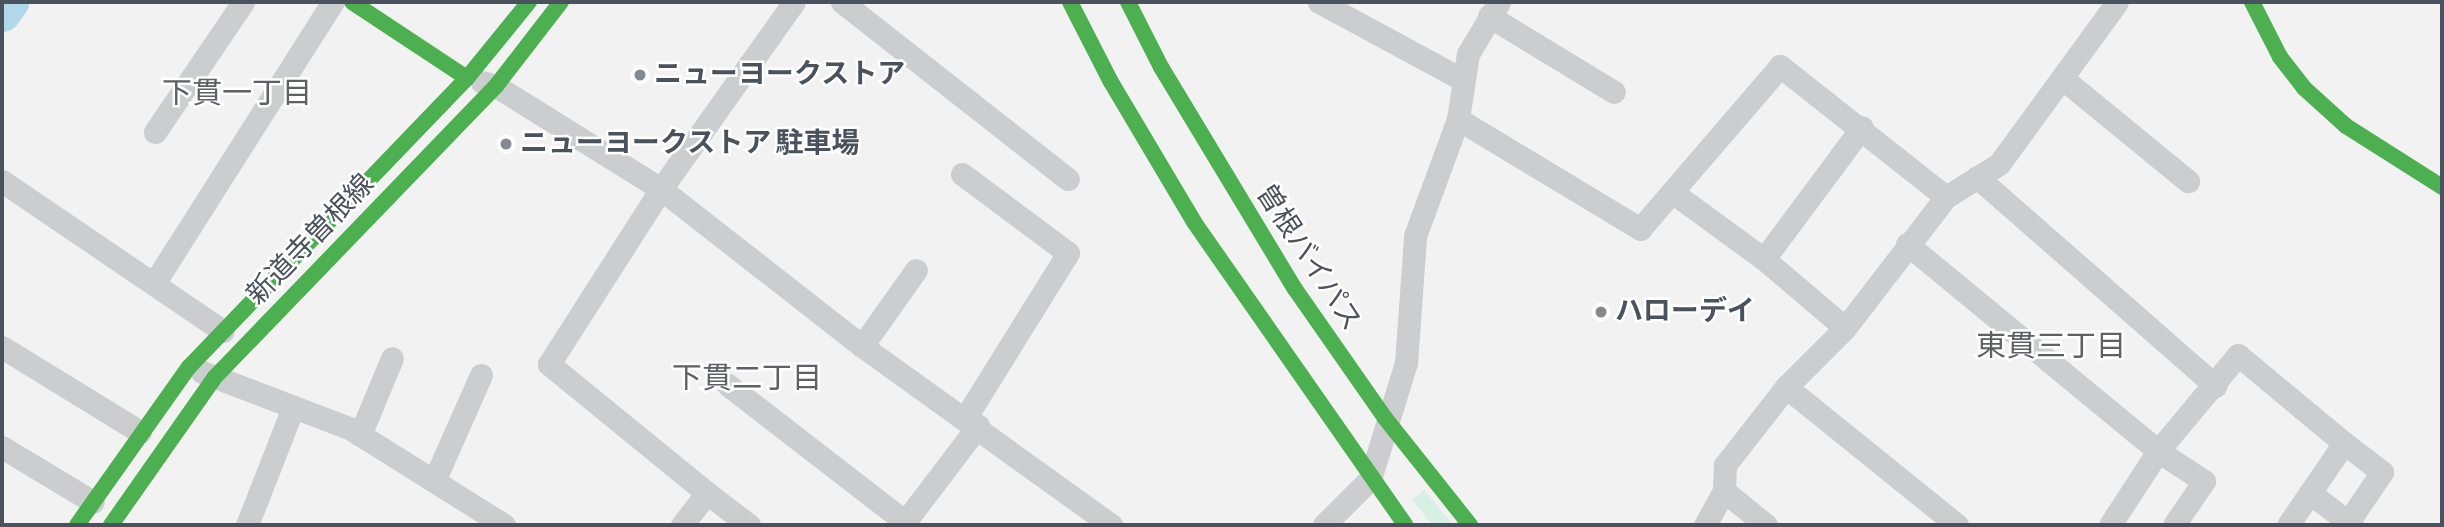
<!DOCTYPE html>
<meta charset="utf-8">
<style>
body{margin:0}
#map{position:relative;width:2444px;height:527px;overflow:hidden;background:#f2f2f2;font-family:"Alegreya Sans","Noto Sans JP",sans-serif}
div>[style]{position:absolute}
.green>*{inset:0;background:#d8efe4}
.river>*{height:37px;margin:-18.5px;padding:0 18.5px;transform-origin:18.5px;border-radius:18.5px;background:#b0d7ea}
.street>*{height:23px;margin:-11.5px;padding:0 11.5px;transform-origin:11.5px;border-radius:11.5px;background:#cccdcf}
.fast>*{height:16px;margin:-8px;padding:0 8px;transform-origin:8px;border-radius:8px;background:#4caf50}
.dots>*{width:19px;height:19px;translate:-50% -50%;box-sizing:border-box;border:4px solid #fff;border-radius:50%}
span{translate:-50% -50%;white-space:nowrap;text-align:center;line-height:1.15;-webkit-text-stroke:5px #fff;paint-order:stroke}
.poi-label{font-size:28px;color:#4a525d;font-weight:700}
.left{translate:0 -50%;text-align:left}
.street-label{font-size:28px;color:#4a525d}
.neighbourhood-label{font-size:30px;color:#5e6065}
.frame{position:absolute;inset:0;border:4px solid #4a525d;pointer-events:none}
</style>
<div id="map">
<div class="green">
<i style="clip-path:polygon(1424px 490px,1453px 525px,1432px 525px,1412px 499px)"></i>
</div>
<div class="river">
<i style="left:2px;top:13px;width:14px;rotate:-54deg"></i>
</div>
<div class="street">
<i style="left:842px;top:2px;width:287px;rotate:38.1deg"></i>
<i style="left:1319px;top:2px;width:164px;rotate:28.4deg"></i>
<i style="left:1489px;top:16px;width:146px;rotate:31.3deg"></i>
<i style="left:2062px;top:78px;width:163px;rotate:39.3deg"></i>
<i style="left:482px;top:82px;width:15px;rotate:16deg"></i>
<i style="left:496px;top:86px;width:195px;rotate:32deg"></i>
<i style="left:661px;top:189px;width:255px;rotate:38deg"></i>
<i style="left:862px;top:346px;width:307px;rotate:35.7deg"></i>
<i style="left:1458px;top:119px;width:213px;rotate:31.1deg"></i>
<i style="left:1640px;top:229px;width:215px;rotate:-49.3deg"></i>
<i style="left:1780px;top:66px;width:211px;rotate:38.3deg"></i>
<i style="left:155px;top:132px;width:157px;rotate:-55.9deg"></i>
<i style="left:962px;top:174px;width:132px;rotate:36.7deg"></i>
<i style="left:1068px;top:253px;width:193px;rotate:121.9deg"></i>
<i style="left:1977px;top:177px;width:317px;rotate:41.2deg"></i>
<i style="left:2px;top:181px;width:267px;rotate:34.2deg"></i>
<i style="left:1672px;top:192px;width:114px;rotate:36.1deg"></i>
<i style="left:1764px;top:259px;width:106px;rotate:40.4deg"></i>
<i style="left:1907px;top:244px;width:325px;rotate:39.5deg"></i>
<i style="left:2158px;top:451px;width:55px;rotate:33.1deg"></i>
<i style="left:2204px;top:481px;width:53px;rotate:124.3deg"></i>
<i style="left:1764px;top:259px;width:164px;rotate:-53.4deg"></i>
<i style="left:155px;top:282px;width:332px;rotate:-57.6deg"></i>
<i style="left:862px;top:346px;width:93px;rotate:-54.6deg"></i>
<i style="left:2px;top:347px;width:162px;rotate:31.6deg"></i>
<i style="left:202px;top:372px;width:160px;rotate:20.9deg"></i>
<i style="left:351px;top:429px;width:181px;rotate:32.1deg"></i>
<i style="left:728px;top:385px;width:224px;rotate:37.7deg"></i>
<i style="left:905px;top:522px;width:121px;rotate:-52.8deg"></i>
<i style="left:1786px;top:387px;width:220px;rotate:38.9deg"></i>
<i style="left:360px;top:435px;width:83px;rotate:-67.4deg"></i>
<i style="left:2344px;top:443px;width:48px;rotate:37.3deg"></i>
<i style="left:2382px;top:472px;width:60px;rotate:124.2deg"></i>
<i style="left:2px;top:447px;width:106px;rotate:31.1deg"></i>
<i style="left:434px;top:481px;width:116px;rotate:-66.1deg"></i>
<i style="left:1724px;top:491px;width:54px;rotate:39deg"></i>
<i style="left:707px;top:493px;width:53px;rotate:37.3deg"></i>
<i style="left:2310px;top:493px;width:53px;rotate:37.3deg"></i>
<i style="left:247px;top:525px;width:123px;rotate:-68.6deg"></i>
<i style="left:682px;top:525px;width:41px;rotate:-52deg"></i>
<i style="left:707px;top:493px;width:204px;rotate:-140.8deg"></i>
<i style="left:549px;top:364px;width:208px;rotate:-57.4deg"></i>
<i style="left:661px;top:189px;width:229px;rotate:-54.6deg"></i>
<i style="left:1324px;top:525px;width:65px;rotate:-45deg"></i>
<i style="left:1370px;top:479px;width:121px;rotate:-72.8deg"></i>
<i style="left:1406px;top:363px;width:127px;rotate:-85.9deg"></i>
<i style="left:1415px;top:236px;width:125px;rotate:-69.8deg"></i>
<i style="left:1458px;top:119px;width:66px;rotate:-81.3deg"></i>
<i style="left:1468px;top:54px;width:61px;rotate:-59.2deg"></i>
<i style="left:1705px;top:525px;width:39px;rotate:-61deg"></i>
<i style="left:1724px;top:491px;width:26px;rotate:-88deg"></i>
<i style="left:1725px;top:465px;width:99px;rotate:-52deg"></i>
<i style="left:1786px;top:387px;width:83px;rotate:-45deg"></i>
<i style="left:1845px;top:328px;width:165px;rotate:-52.4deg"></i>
<i style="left:1946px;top:197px;width:62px;rotate:-31.9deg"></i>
<i style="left:1999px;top:164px;width:200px;rotate:-53.9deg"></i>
<i style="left:2110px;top:525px;width:88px;rotate:-57deg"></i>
<i style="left:2158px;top:451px;width:125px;rotate:-50.2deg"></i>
<i style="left:2238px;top:355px;width:138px;rotate:39.7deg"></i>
<i style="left:2344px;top:443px;width:99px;rotate:124.3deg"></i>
</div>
<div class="fast">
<i style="left:352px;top:2px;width:138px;rotate:33.5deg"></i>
<i style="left:1070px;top:2px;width:90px;rotate:62.9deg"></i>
<i style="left:1111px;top:82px;width:163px;rotate:59.3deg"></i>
<i style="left:1194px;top:222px;width:369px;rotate:55.1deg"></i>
<i style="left:1128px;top:2px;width:73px;rotate:63.1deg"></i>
<i style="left:1161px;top:67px;width:259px;rotate:58.9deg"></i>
<i style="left:1295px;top:289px;width:157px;rotate:55.1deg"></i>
<i style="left:1385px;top:418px;width:137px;rotate:51.5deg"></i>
<i style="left:2252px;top:2px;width:62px;rotate:63deg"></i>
<i style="left:2280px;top:57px;width:39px;rotate:52deg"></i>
<i style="left:2304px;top:88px;width:57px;rotate:42.1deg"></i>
<i style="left:2346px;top:126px;width:114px;rotate:32.4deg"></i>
<i style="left:77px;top:525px;width:194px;rotate:-54.7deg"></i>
<i style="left:189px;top:367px;width:401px;rotate:-46.1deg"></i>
<i style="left:467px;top:78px;width:98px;rotate:-50.8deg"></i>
<i style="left:111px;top:525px;width:181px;rotate:-54.9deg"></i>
<i style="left:215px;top:377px;width:405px;rotate:-46deg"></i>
<i style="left:496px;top:86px;width:106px;rotate:-52.3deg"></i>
</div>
<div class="dots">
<i style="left:640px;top:75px;background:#858a91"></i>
<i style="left:506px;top:144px;background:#858a91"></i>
<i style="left:1601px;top:312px;background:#858a91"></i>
</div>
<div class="poi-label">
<span class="left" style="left:654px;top:75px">ニューヨークストア</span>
<span class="left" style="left:520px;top:144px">ニューヨークストア 駐車場</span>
<span class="left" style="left:1615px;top:312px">ハローデイ</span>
</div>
<div class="street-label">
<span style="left:311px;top:240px;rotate:-46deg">新道寺曽根線</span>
<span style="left:1308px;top:258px;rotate:57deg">曽根バイパス</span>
</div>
<div class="neighbourhood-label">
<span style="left:237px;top:94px">下貫一丁目</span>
<span style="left:2051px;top:347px">東貫三丁目</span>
<span style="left:747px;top:379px">下貫二丁目</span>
</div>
<div class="frame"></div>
</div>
